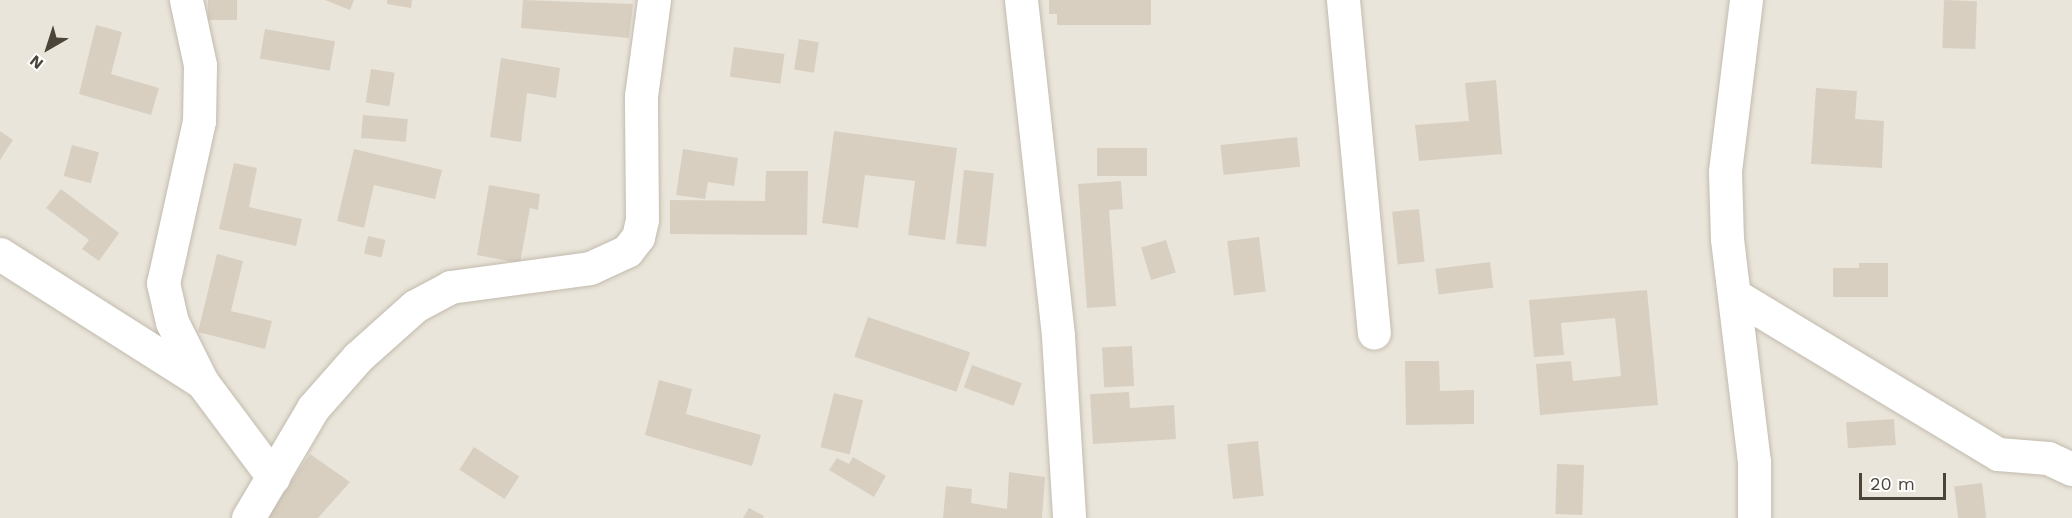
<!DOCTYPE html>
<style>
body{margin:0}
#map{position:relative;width:2072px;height:518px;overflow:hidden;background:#f6f3ec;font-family:"Work Sans",sans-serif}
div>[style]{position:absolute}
.residential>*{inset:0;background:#eae5da;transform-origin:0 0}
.building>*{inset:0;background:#d8cfc1;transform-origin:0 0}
.roads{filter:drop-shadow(0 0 2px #c2bbae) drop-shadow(0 0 2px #c2bbae)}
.street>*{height:33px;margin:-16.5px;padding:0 16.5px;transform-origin:16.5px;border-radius:16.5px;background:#fff}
span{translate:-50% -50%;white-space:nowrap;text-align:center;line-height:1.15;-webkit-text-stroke:5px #fff;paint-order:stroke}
.north{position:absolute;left:18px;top:18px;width:60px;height:60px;-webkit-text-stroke:4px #fff;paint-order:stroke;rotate:219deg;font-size:16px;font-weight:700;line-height:24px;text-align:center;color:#4b4439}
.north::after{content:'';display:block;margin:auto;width:21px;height:27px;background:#4b4439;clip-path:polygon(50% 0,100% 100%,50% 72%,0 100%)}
.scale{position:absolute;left:1859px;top:473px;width:87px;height:27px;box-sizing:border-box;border:3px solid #4b4439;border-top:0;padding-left:8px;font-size:18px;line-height:21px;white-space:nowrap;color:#4b4439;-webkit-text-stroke:4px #fff;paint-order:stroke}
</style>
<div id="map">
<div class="residential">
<i style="left:0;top:0;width:2072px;height:518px"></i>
</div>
<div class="building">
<i style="left:208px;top:0;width:29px;height:20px"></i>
<i style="clip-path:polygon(325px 0,354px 0,350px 10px)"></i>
<i style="clip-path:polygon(387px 0,412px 0,411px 8px,387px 4px)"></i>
<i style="clip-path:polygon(523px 0,633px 4px,629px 38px,521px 28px)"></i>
<i style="clip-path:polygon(1049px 0,1151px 0,1151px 25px,1057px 25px,1057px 14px,1049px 14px)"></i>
<i style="left:1944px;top:0;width:33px;height:48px;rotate:2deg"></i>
<i style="clip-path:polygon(96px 25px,122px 32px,111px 74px,159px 88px,151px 115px,79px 94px)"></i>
<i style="left:265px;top:29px;width:71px;height:30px;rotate:10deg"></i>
<i style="left:799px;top:39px;width:20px;height:31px;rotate:9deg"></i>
<i style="left:734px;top:47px;width:51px;height:30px;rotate:8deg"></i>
<i style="clip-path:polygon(501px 58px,560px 68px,556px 98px,527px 93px,521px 142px,490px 137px)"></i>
<i style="left:371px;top:69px;width:24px;height:34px;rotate:9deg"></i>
<i style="clip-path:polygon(1496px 80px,1502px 154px,1419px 161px,1415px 125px,1469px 121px,1465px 83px)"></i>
<i style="clip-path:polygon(1816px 88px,1857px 91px,1855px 119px,1884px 121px,1882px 168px,1811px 164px)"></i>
<i style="left:363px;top:115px;width:45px;height:23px;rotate:5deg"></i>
<i style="clip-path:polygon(0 131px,13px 140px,0 160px)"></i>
<i style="clip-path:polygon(834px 131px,957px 148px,945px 240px,908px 235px,915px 181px,865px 175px,858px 228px,822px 223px)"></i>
<i style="left:1297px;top:137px;width:30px;height:77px;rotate:84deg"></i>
<i style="left:72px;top:145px;width:28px;height:32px;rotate:15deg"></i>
<i style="left:1097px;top:148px;width:50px;height:28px"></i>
<i style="clip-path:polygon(354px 149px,442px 170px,435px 199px,374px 185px,364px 228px,337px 221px)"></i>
<i style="clip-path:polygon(683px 149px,738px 158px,734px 186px,708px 182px,705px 199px,676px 195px)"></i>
<i style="clip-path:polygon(234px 163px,257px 168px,249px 207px,302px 219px,296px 246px,219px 229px)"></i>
<i style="left:964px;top:170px;width:30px;height:74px;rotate:6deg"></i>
<i style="clip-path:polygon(766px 171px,808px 171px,807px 235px,670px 234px,670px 200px,765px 201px)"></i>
<i style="clip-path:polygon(1121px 181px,1123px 209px,1109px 210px,1116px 306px,1087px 308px,1078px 184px)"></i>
<i style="clip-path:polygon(489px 185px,540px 194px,538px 210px,530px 208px,520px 263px,477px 255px)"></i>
<i style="clip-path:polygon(61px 189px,119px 233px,99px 261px,82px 249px,89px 240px,46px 208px)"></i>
<i style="left:1419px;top:209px;width:53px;height:27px;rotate:84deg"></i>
<i style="left:368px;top:236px;width:18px;height:18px;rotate:13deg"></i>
<i style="left:1259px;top:237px;width:55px;height:32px;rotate:83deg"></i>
<i style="left:1166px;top:240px;width:34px;height:26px;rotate:73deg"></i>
<i style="clip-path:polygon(217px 254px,243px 261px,231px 311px,272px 321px,265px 349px,198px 332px)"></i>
<i style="left:1490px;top:262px;width:26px;height:55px;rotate:83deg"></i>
<i style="clip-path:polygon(1859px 263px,1888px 263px,1888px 297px,1833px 297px,1833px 268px,1859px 268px)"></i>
<i style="clip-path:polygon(1647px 290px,1658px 405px,1540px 415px,1536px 364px,1571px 361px,1573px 381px,1621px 376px,1615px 318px,1561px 323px,1564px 355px,1534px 357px,1529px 300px)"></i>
<i style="left:868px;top:317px;width:108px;height:42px;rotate:19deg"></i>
<i style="left:1132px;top:346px;width:40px;height:30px;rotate:87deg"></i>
<i style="clip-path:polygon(1405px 361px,1439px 361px,1440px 391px,1474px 390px,1474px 424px,1406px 425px)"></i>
<i style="left:972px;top:365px;width:53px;height:24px;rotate:20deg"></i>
<i style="clip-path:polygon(659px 380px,692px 389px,686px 414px,761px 435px,752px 466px,645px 435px)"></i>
<i style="clip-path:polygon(1129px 392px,1130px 408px,1174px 405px,1176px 439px,1093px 444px,1090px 394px)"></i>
<i style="left:834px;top:393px;width:30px;height:56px;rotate:14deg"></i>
<i style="left:1894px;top:419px;width:26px;height:48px;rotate:86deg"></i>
<i style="left:1258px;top:441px;width:55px;height:31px;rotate:84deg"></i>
<i style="left:474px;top:447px;width:54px;height:27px;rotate:33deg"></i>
<i style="clip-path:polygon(310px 454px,350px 482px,318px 518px,266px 518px)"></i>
<i style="clip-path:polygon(853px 457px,886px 476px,874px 497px,829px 470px,837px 458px,849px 464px)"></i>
<i style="left:1557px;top:464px;width:27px;height:50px;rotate:2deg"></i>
<i style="clip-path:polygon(1009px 472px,1045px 477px,1042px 518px,943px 518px,946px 486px,972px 489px,971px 503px,1007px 509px)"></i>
<i style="left:1982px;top:483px;width:35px;height:28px;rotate:83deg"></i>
<i style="clip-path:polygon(749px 508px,764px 516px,763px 518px,743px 518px)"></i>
</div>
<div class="roads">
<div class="street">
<i style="left:186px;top:0;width:66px;rotate:77.8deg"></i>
<i style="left:200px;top:65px;width:56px;rotate:91deg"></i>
<i style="left:199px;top:121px;width:166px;rotate:102.5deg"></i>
<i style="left:163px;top:283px;width:40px;rotate:77deg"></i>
<i style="left:172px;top:322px;width:67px;rotate:63.4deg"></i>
<i style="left:1021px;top:0;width:338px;rotate:83.7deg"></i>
<i style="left:1058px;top:336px;width:182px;rotate:86.5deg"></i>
<i style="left:1343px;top:0;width:334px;rotate:84.7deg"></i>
<i style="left:1746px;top:0;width:173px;rotate:97deg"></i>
<i style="left:1725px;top:172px;width:67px;rotate:88.3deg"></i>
<i style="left:1727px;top:239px;width:224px;rotate:83.1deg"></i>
<i style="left:1754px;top:461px;width:57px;rotate:90deg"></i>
<i style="left:0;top:254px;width:239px;rotate:32.4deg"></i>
<i style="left:202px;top:382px;width:119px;rotate:53.2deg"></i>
<i style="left:1736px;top:296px;width:306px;rotate:31.1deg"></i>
<i style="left:1998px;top:454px;width:50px;rotate:4.6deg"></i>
<i style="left:2048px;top:458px;width:26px;rotate:25deg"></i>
<i style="left:248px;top:518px;width:128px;rotate:-59.4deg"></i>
<i style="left:313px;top:408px;width:68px;rotate:-48.6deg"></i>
<i style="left:358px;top:357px;width:76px;rotate:-41.8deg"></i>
<i style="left:415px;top:306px;width:40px;rotate:-28deg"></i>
<i style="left:450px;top:287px;width:141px;rotate:-7.7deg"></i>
<i style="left:590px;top:268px;width:41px;rotate:-24.7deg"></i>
<i style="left:627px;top:251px;width:18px;rotate:-52deg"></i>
<i style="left:638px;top:237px;width:17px;rotate:-77deg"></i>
<i style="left:642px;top:220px;width:124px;rotate:-90.5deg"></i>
<i style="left:641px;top:96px;width:97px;rotate:-82.3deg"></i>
</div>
</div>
<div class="north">N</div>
<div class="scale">20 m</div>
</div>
